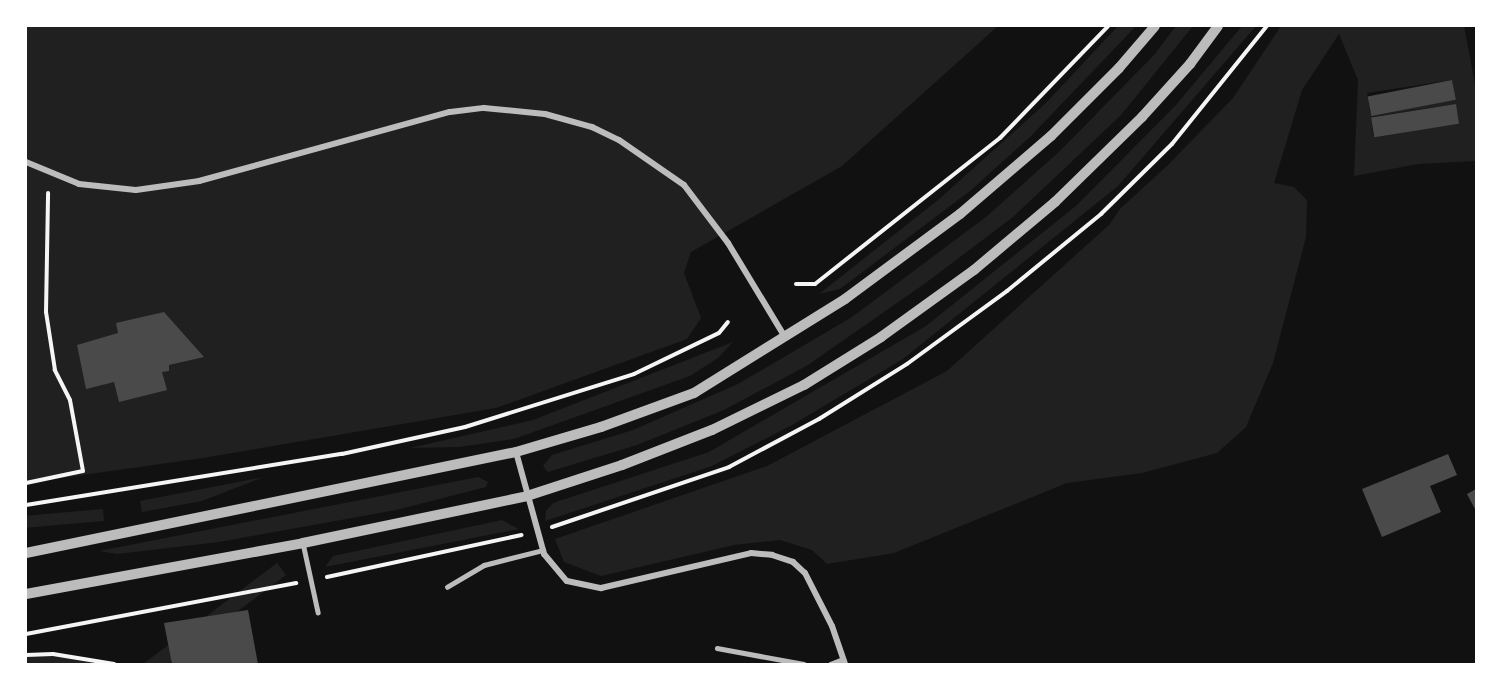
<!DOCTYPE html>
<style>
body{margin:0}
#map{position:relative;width:1502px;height:690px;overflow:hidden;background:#111;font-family:"Golos Text",sans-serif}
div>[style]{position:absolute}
.green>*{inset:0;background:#202020;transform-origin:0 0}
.building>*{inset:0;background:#4a4a4a;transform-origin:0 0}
.path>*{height:4px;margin:-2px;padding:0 2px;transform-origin:2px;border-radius:2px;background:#f5f5f5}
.service>*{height:4.5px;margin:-2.25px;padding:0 2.25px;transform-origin:2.25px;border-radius:2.25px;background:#bcbcbc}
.minor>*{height:6px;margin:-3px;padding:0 3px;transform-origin:3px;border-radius:3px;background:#bcbcbc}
.tertiary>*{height:10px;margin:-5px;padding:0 5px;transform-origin:5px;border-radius:5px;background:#bcbcbc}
span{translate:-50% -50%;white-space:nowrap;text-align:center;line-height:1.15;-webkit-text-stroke:4.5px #fff;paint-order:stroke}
.frame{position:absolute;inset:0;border:27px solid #fff;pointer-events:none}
</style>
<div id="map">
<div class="green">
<i style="clip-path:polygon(26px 26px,998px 26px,842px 166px,691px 252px,684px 273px,701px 318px,687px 339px,496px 408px,203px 458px,26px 483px)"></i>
<i style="clip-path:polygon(1118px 26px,1136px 26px,1031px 136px,970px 191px,840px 289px,819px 294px,938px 200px,1046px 103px)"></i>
<i style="clip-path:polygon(1176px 26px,1193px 26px,1121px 115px,1013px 217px,927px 282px,808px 365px,724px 410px,637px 445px,548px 472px,543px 466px,552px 455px,633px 430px,738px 384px,852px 317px,986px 217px,1061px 150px,1154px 55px)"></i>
<i style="clip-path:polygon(1242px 26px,1256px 26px,1118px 186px,903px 359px,792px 425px,712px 466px,545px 521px,546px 511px,553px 503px,709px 452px,926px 326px,1077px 205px,1176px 105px)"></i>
<i style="clip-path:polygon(evenodd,1281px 26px,1464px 26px,1476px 89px,1476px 161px,1418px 164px,1354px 176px,1358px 80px,1339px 34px,1302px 90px,1274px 183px,1294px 187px,1307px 200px,1306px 237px,1273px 363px,1246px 427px,1217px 453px,1142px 473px,1067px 483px,894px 553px,827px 564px,812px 550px,780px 540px,734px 545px,601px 576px,564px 562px,555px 539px,767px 466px,947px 371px,1109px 225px,1120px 209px,1168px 165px,1233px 98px,1281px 26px,1452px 80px,1455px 100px,1370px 112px,1367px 93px,1452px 80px,1281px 26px,1456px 104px,1459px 124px,1373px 136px,1371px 117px,1456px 104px)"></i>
<i style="clip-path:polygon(733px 342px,718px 358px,690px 376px,514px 439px,459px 447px,410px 448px,533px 420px)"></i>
<i style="clip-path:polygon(264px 477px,202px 501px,142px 512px,140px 501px)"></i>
<i style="clip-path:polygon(478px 477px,488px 482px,486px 487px,396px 510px,219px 542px,117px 554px,99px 551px)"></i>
<i style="left:103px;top:509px;width:12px;height:78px;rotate:85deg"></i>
<i style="clip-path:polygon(502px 520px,519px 529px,325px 567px,333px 556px)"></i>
<i style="left:277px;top:563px;width:15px;height:256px;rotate:53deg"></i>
<i style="clip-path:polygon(53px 654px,114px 664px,26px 664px,26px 655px)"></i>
</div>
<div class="building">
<i style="left:1452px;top:80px;width:20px;height:86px;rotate:79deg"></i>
<i style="left:1456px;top:104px;width:20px;height:86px;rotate:81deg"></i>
<i style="clip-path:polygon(164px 312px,204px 357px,169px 365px,169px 371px,162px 372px,167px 390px,119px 402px,114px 382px,86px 389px,77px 345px,118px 333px,116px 323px)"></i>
<i style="clip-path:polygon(1448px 454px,1457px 475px,1430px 486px,1441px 512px,1382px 537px,1362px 489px)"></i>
<i style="clip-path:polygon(1476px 489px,1476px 511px,1467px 494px)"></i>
<i style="clip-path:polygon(248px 610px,258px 664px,172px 664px,164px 623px)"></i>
</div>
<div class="path">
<i style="left:796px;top:284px;width:19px"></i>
<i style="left:815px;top:284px;width:236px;rotate:-38.3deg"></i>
<i style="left:1000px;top:138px;width:156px;rotate:-46deg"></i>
<i style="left:26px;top:483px;width:58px;rotate:-11.9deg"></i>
<i style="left:83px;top:471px;width:72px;rotate:-100.4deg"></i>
<i style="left:70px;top:400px;width:34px;rotate:-117deg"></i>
<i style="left:55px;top:370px;width:59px;rotate:-98.8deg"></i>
<i style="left:46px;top:312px;width:119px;rotate:-89deg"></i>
<i style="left:26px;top:505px;width:320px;rotate:-9.2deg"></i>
<i style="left:342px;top:454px;width:126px;rotate:-12.4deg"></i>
<i style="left:465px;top:427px;width:177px;rotate:-17.4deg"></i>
<i style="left:634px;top:374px;width:94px;rotate:-25.8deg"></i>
<i style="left:719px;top:333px;width:14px;rotate:-51deg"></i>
<i style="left:552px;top:527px;width:187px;rotate:-18.7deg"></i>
<i style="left:729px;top:467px;width:102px;rotate:-28.1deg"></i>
<i style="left:819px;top:419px;width:104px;rotate:-32deg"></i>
<i style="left:907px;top:364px;width:124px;rotate:-36.1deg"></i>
<i style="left:1007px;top:291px;width:122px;rotate:-39.3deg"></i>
<i style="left:1101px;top:214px;width:100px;rotate:-44.6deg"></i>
<i style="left:1172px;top:144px;width:151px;rotate:-51.2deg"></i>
<i style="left:327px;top:577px;width:199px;rotate:-12.2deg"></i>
<i style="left:26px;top:634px;width:275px;rotate:-10.7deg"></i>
<i style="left:26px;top:655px;width:27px;rotate:-2deg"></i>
<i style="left:53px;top:654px;width:62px;rotate:9.3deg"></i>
</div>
<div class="service">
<i style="left:303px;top:543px;width:71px;rotate:77.7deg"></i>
<i style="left:447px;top:587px;width:43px;rotate:-30.7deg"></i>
<i style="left:484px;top:565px;width:61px;rotate:-14.3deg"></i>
<i style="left:717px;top:648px;width:88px;rotate:10.4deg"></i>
<i style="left:830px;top:664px;width:14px;rotate:-21deg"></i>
</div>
<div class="minor">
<i style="left:26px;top:162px;width:57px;rotate:22.5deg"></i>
<i style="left:79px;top:184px;width:57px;rotate:6deg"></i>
<i style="left:136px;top:190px;width:64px;rotate:-8.1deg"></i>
<i style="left:199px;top:181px;width:260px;rotate:-15.4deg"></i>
<i style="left:450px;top:112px;width:34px;rotate:-7deg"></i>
<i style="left:484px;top:108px;width:61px;rotate:5.6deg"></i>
<i style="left:545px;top:114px;width:49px;rotate:15.5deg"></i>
<i style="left:592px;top:127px;width:30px;rotate:26deg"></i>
<i style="left:619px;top:140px;width:79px;rotate:34.7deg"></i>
<i style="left:684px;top:185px;width:73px;rotate:52.8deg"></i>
<i style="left:728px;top:243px;width:110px;rotate:58.8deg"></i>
<i style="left:516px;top:452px;width:106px;rotate:74.6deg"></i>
<i style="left:544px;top:554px;width:35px;rotate:50deg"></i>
<i style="left:567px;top:581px;width:35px;rotate:12deg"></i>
<i style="left:601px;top:588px;width:154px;rotate:-13.1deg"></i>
<i style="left:751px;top:553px;width:21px;rotate:5deg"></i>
<i style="left:772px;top:555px;width:22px;rotate:18deg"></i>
<i style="left:793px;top:562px;width:16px;rotate:43deg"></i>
<i style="left:805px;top:573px;width:59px;rotate:63deg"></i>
<i style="left:832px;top:626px;width:40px;rotate:71.1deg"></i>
</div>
<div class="tertiary">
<i style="left:26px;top:553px;width:500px;rotate:-11.65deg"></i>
<i style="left:516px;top:452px;width:89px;rotate:-16.4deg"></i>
<i style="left:601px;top:427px;width:99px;rotate:-20.1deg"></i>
<i style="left:694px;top:393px;width:178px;rotate:-31.9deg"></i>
<i style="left:845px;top:299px;width:143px;rotate:-36.5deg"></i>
<i style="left:960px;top:214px;width:120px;rotate:-40.6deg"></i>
<i style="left:1051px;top:136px;width:96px;rotate:-45deg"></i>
<i style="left:1119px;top:68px;width:55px;rotate:-49.4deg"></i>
<i style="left:26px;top:594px;width:282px;rotate:-10.4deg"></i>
<i style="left:303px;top:543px;width:229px;rotate:-11.8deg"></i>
<i style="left:527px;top:496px;width:100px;rotate:-18.1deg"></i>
<i style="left:622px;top:465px;width:97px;rotate:-21.3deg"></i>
<i style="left:712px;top:430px;width:102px;rotate:-26.1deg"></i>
<i style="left:804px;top:385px;width:91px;rotate:-31.9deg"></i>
<i style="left:881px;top:337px;width:115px;rotate:-35.8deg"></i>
<i style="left:974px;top:270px;width:106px;rotate:-40deg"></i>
<i style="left:1055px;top:202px;width:122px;rotate:-44.3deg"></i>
<i style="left:1142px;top:117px;width:72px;rotate:-47.8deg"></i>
<i style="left:1190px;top:64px;width:47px;rotate:-53.6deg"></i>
</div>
<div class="frame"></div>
</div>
